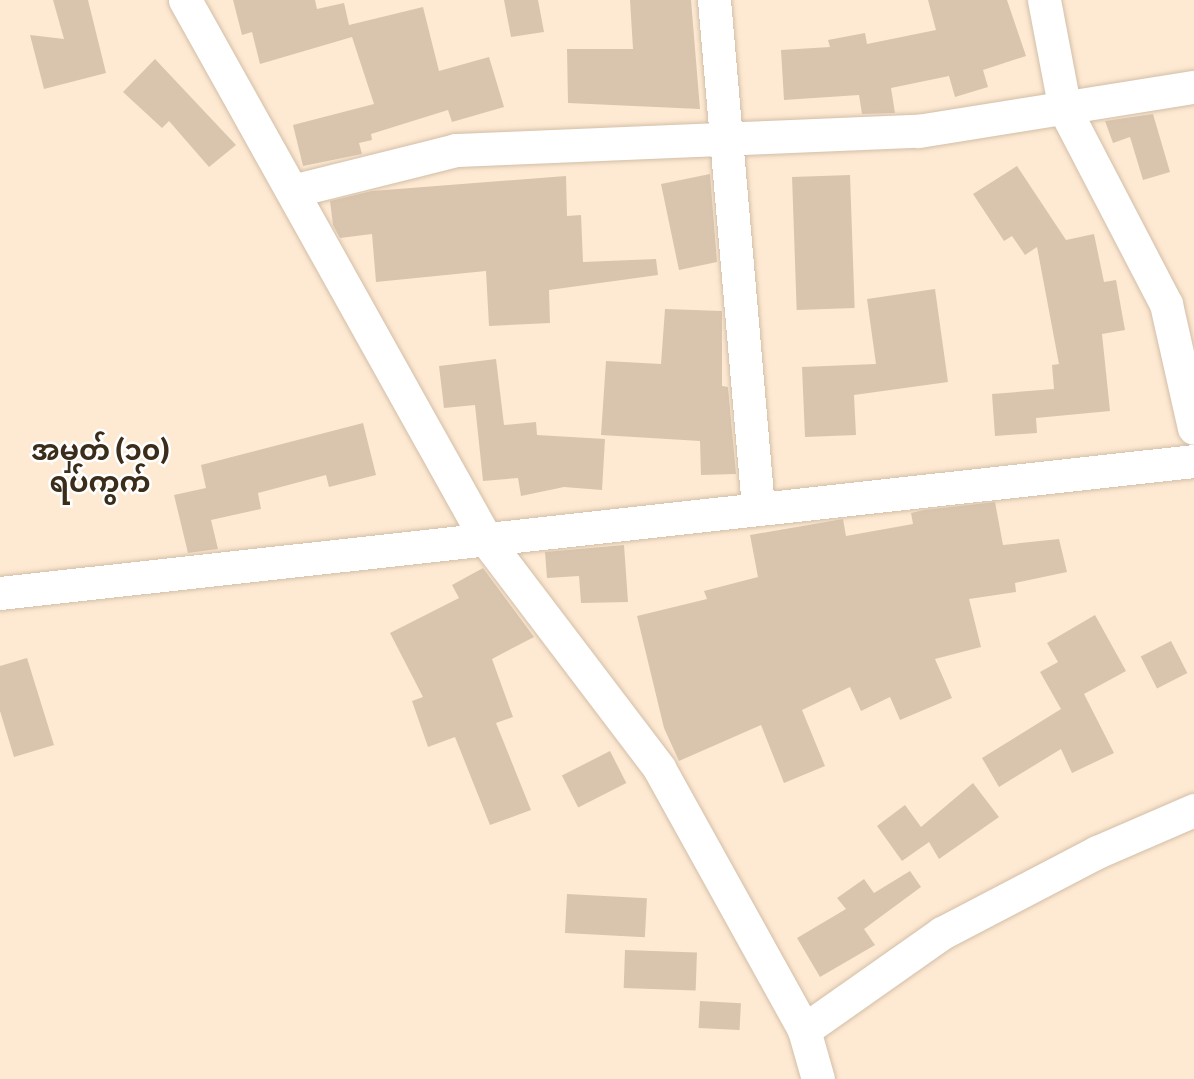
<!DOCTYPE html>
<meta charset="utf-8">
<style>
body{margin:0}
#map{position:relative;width:1194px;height:1079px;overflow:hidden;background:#fee9d2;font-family:"Fira Sans Condensed","Noto Sans Myanmar",sans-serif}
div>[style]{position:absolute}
.building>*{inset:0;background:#d9c5ae;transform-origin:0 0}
.roads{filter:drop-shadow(0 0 2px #d2bea7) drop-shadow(0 0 2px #d2bea7)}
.street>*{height:33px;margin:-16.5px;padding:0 16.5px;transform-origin:16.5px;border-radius:16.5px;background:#fff}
span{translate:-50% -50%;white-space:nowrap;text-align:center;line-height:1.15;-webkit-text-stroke:5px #fff;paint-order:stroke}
.quarter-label{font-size:28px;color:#3c2d1a;font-weight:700}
</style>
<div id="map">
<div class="building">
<i style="clip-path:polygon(53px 0,88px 0,106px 73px,44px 89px,30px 35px,64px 39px)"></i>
<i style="clip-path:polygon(233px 0,315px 0,317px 9px,344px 3px,349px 25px,423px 7px,439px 71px,489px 57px,504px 107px,452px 122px,448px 110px,371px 134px,372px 140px,359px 143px,362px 154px,303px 166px,293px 125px,374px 104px,352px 37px,260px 64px,252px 32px,242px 35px)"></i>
<i style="clip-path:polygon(504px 0,538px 0,544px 32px,511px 37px)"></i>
<i style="clip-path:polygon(630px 0,691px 0,700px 109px,568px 103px,567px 49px,633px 49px)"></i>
<i style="clip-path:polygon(928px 0,1007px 0,1026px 56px,983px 70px,988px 87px,955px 97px,949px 76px,891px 88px,895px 113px,862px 114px,859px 95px,784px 100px,781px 50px,830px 47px,828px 40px,865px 33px,867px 44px,936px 30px)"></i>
<i style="clip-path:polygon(155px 59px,236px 145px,209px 167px,169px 121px,162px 128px,123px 92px)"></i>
<i style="clip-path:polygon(1153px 114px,1170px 172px,1143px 180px,1130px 137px,1113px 143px,1105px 121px)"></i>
<i style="clip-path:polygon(1017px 166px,1066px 240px,1094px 234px,1104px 282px,1116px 280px,1125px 330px,1102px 334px,1110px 411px,1036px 418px,1037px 433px,995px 436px,992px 394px,1054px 389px,1052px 365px,1059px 364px,1037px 247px,1025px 255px,1012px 236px,1004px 241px,973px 194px)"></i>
<i style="clip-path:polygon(710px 174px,717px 262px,679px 270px,661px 184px)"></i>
<i style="left:850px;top:175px;width:133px;height:58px;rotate:88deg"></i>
<i style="clip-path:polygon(566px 176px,567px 216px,581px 215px,583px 262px,656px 259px,658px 275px,549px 290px,550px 323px,489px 326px,486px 271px,376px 282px,372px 234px,340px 238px,333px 225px,330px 201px,372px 191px)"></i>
<i style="clip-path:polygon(935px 289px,948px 382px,854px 395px,856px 435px,805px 437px,802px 367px,876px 364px,867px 299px)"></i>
<i style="clip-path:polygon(665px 309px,722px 311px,722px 386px,728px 387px,736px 474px,701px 475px,700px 441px,601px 435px,606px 361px,661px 364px)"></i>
<i style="clip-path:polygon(496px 359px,504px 425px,536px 422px,537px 435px,605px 439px,602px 490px,564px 487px,521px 496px,518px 478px,483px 481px,475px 405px,444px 408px,439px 366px)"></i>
<i style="clip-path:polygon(363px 423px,376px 475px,329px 487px,326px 475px,258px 493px,261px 509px,211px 520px,218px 549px,188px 553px,174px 495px,206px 488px,201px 465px)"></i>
<i style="clip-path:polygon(995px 502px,1003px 545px,1059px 539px,1067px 572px,1015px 583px,1016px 592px,969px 599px,981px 647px,935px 659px,952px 698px,900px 720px,890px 697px,861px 711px,850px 687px,802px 710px,825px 766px,784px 783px,761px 725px,679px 761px,664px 728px,637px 616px,707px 599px,704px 591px,758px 577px,750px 535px,843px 519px,846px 536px,913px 524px,911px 513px,924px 510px)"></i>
<i style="clip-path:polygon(624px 545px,628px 602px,581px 603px,579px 576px,547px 578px,545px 552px)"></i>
<i style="clip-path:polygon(483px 568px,534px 637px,492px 659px,513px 717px,496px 723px,531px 810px,490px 825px,455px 737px,428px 747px,412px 701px,423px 697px,390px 633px,459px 598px,452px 585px)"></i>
<i style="clip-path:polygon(1095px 615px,1126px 671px,1084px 694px,1114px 753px,1072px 773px,1061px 749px,999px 787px,982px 758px,1061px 709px,1040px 672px,1058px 662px,1047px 643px)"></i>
<i style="left:1171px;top:641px;width:36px;height:34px;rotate:63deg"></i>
<i style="clip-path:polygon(27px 658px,54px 745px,14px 757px,0 711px,0 666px)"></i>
<i style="left:610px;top:751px;width:36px;height:54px;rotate:63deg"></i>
<i style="clip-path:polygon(973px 783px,999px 817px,939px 859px,929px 842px,902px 861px,877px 826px,905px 805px,921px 827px)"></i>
<i style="clip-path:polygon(910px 871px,921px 887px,864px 929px,875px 945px,820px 977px,797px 938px,846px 909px,837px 898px,864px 879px,874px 893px)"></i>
<i style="left:567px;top:894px;width:80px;height:39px;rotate:3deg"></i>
<i style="left:625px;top:950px;width:72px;height:38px;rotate:2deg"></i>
<i style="left:700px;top:1001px;width:41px;height:27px;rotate:3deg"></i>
</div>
<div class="roads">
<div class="street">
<i style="left:185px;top:0;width:620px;rotate:60.83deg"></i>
<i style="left:487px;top:541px;width:285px;rotate:52.8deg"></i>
<i style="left:659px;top:768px;width:299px;rotate:61deg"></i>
<i style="left:804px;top:1030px;width:51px;rotate:74.1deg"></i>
<i style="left:714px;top:0;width:509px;rotate:85.04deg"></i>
<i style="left:1044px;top:0;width:112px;rotate:79.2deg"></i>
<i style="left:1065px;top:110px;width:219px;rotate:62.5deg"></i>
<i style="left:1166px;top:304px;width:127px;rotate:77.3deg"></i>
<i style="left:296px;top:190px;width:165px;rotate:-14deg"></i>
<i style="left:456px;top:150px;width:462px;rotate:-2.4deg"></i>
<i style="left:918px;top:131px;width:279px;rotate:-9.1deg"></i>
<i style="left:0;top:593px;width:1201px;rotate:-6.31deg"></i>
<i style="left:804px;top:1030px;width:169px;rotate:-35.1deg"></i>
<i style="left:942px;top:933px;width:175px;rotate:-27.6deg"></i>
<i style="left:1097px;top:852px;width:106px;rotate:-23.4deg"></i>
</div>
</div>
<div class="quarter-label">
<span style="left:100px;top:467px">အမှတ် (၁၀)<br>ရပ်ကွက်</span>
</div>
</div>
